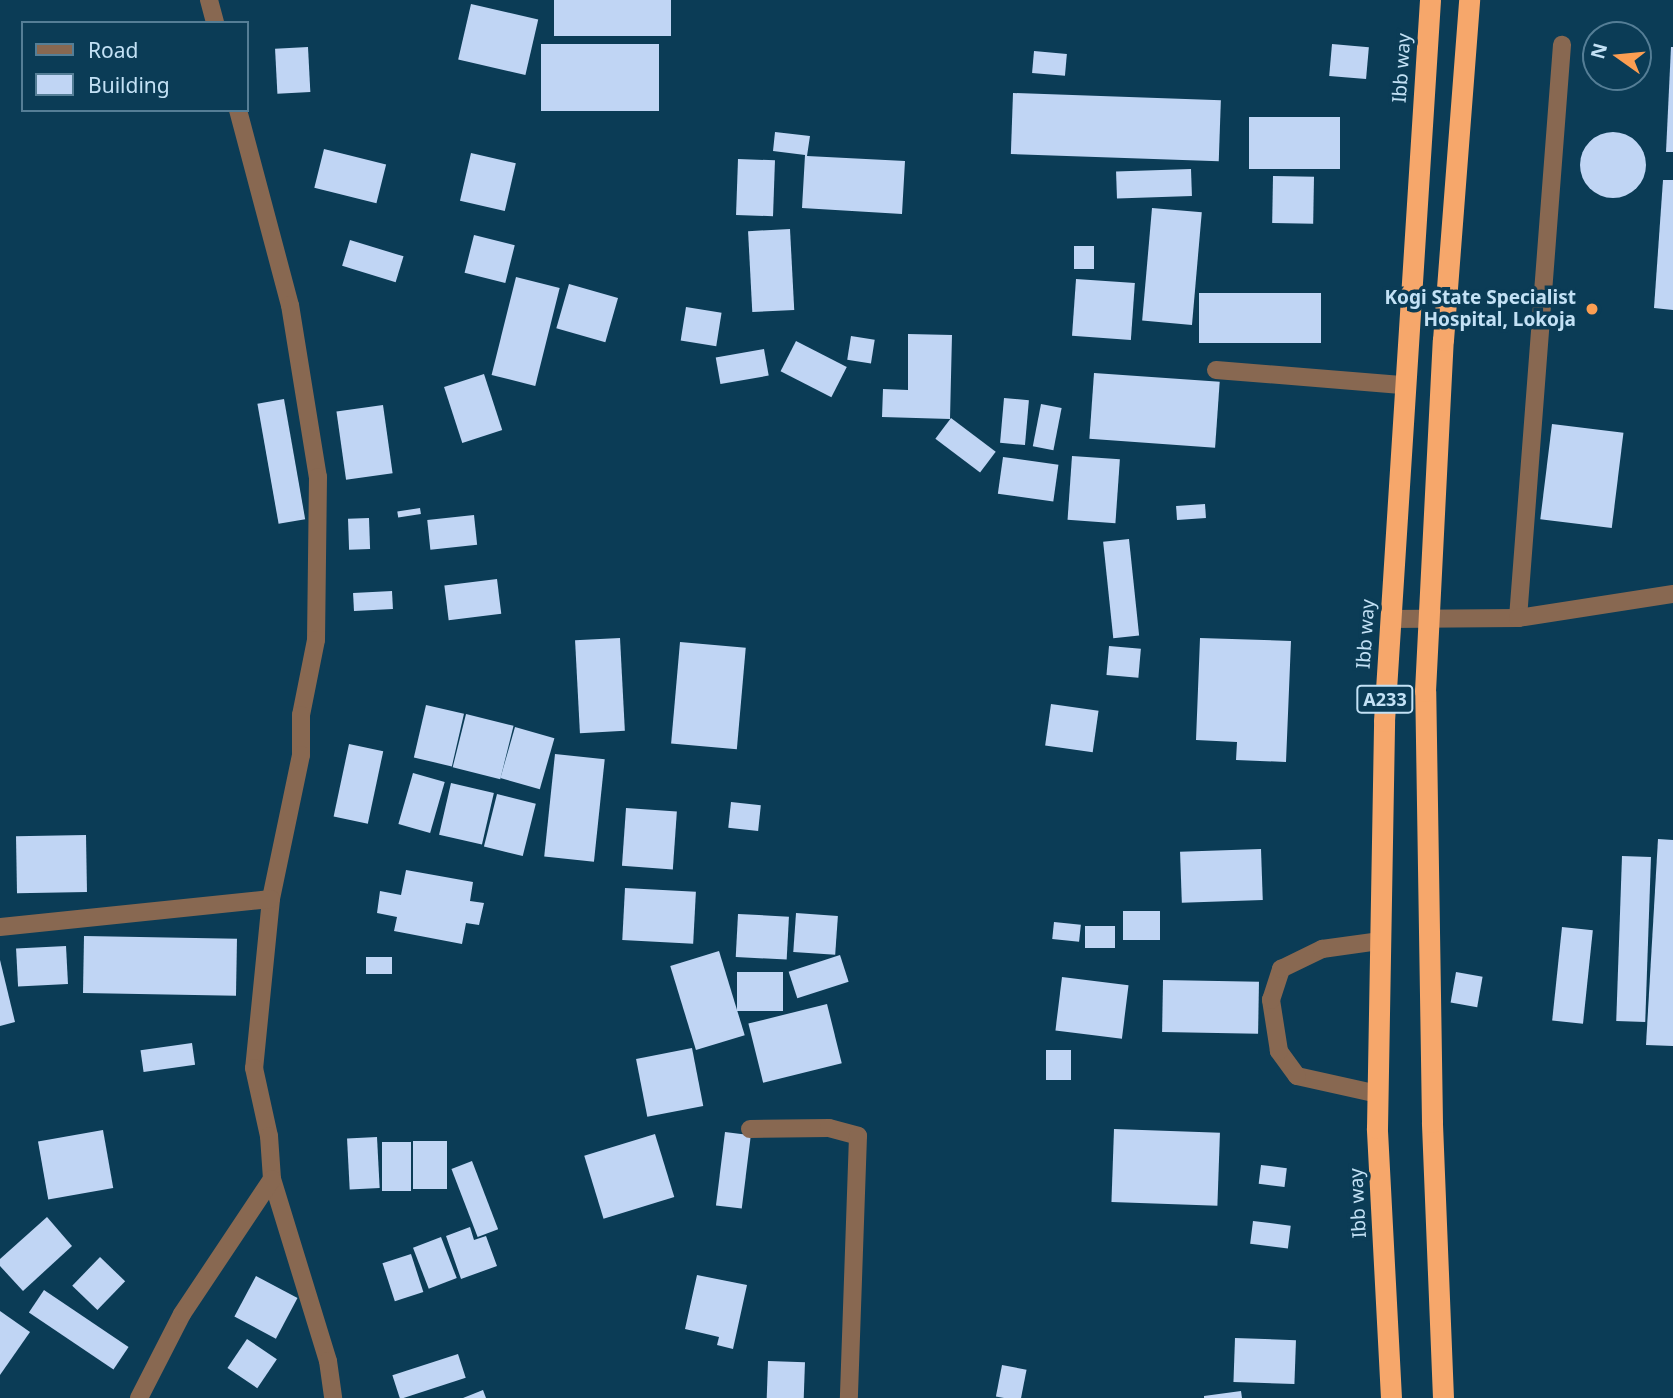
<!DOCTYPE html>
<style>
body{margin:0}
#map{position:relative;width:1673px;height:1398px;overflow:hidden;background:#0b3c56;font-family:"Noto Sans",sans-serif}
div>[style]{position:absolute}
.building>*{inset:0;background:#c0d5f4;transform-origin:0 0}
.round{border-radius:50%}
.minor>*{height:18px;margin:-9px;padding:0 9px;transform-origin:9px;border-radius:9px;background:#886851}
.highway>*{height:21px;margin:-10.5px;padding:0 10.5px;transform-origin:10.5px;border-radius:10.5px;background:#f6a76b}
.dots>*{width:19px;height:19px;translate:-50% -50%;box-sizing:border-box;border:4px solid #0b3c56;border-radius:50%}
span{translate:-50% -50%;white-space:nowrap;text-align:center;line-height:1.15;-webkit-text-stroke:7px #0b3c56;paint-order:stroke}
.shield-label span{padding:2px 5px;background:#0b3c56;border:2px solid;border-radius:5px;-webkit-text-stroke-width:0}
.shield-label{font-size:18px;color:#c3e1f5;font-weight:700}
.street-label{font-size:19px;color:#c3e1f5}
.poi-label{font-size:19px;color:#c3e1f5;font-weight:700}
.right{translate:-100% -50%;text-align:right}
.legend{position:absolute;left:21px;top:21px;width:228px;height:91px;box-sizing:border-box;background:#0b3c56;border:2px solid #557e96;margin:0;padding:9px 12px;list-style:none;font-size:21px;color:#c3e1f5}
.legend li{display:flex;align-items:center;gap:14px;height:35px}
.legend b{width:35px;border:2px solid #557e96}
.north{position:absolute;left:1582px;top:21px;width:70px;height:70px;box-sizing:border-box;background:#0b3c56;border:2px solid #557e96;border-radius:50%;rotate:285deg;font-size:19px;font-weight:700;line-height:28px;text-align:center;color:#c3e1f5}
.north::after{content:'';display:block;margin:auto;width:24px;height:32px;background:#fc9e52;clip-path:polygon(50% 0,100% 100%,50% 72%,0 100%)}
</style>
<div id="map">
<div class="building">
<i style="left:554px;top:0;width:117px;height:36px"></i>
<i style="left:471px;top:4px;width:69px;height:57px;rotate:13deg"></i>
<i style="left:541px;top:44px;width:118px;height:67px"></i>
<i style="left:1332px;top:44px;width:37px;height:32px;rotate:5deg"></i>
<i style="left:308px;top:47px;width:45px;height:33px;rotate:87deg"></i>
<i style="clip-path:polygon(1671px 47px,1673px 47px,1673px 152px,1666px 152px)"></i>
<i style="left:1034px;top:51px;width:33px;height:22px;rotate:5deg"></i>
<i style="left:1013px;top:93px;width:208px;height:61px;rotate:2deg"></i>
<i style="left:1340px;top:117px;width:52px;height:91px;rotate:90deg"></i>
<i class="round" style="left:1580px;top:132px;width:66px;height:66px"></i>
<i style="clip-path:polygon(775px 132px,810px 136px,807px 156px,905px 161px,902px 214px,802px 208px,805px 155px,773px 151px)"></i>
<i style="left:324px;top:149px;width:64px;height:40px;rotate:14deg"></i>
<i style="left:471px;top:153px;width:46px;height:49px;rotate:13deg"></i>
<i style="left:738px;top:159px;width:37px;height:56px;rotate:2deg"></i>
<i style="left:1191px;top:169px;width:27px;height:75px;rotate:88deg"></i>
<i style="left:1273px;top:176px;width:41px;height:47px;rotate:1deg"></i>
<i style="clip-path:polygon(1663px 180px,1673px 180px,1673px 310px,1654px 308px)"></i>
<i style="left:1152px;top:208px;width:50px;height:113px;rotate:5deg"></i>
<i style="left:790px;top:229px;width:81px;height:42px;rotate:87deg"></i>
<i style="left:474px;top:235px;width:42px;height:39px;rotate:14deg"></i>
<i style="left:350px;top:240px;width:56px;height:27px;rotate:17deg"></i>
<i style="left:1074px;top:246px;width:20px;height:23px"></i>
<i style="left:516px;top:277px;width:45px;height:101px;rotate:14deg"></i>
<i style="left:1076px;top:279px;width:59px;height:57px;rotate:4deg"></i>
<i style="left:569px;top:284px;width:51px;height:46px;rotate:16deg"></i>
<i style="left:1199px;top:293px;width:122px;height:50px"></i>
<i style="left:686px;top:307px;width:36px;height:34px;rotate:9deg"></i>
<i style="clip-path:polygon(908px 334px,952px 335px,950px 419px,882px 417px,883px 389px,908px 390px)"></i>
<i style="left:851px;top:336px;width:24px;height:24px;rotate:9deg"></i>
<i style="left:796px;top:341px;width:57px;height:34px;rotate:27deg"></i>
<i style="left:764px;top:349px;width:27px;height:49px;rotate:80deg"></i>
<i style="left:1094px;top:373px;width:126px;height:66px;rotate:4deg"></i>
<i style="left:484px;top:374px;width:59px;height:42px;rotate:72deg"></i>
<i style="left:1004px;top:398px;width:25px;height:45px;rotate:5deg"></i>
<i style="left:284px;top:399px;width:122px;height:27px;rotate:80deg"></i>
<i style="left:1041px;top:404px;width:21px;height:43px;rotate:11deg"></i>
<i style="left:383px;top:405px;width:69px;height:47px;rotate:82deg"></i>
<i style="left:951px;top:418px;width:56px;height:26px;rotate:37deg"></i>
<i style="left:1552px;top:424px;width:72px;height:96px;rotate:7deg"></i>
<i style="left:1072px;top:456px;width:48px;height:64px;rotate:4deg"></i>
<i style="left:1003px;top:457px;width:56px;height:37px;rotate:8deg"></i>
<i style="left:1205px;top:504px;width:14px;height:29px;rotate:86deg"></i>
<i style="left:420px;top:508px;width:6px;height:23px;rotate:81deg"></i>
<i style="left:474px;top:515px;width:30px;height:47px;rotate:84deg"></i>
<i style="left:369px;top:518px;width:31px;height:21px;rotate:88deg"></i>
<i style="left:1129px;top:539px;width:97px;height:26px;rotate:84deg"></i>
<i style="left:497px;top:579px;width:35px;height:53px;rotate:83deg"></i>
<i style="left:392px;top:591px;width:18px;height:39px;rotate:87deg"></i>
<i style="left:620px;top:638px;width:93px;height:45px;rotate:87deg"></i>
<i style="clip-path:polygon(1200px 638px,1291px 641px,1286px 762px,1236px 760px,1237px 742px,1196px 740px)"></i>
<i style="left:680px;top:642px;width:66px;height:102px;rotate:5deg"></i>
<i style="left:1109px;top:646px;width:32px;height:29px;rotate:5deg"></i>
<i style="left:1051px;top:704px;width:48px;height:42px;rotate:8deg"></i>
<i style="left:426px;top:705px;width:39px;height:54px;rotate:13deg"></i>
<i style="left:466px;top:714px;width:49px;height:55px;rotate:14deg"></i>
<i style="left:515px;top:727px;width:41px;height:53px;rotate:16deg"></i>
<i style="left:349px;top:744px;width:35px;height:74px;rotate:12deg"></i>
<i style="left:555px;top:754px;width:50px;height:103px;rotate:6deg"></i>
<i style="left:413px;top:773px;width:33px;height:53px;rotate:16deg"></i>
<i style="left:451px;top:783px;width:44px;height:53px;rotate:13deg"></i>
<i style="left:497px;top:794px;width:40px;height:54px;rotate:14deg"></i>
<i style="left:731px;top:802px;width:30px;height:26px;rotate:6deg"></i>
<i style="left:626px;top:808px;width:51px;height:58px;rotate:4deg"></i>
<i style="left:86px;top:835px;width:57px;height:70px;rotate:89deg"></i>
<i style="clip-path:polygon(1658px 839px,1673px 840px,1673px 1046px,1646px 1045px)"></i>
<i style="left:1261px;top:849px;width:51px;height:81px;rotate:88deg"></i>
<i style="left:1622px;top:856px;width:29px;height:165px;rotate:2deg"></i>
<i style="clip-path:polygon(406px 870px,473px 882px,470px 901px,484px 903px,479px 925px,466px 923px,462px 944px,394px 931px,397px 917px,377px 913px,380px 891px,401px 895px)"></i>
<i style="left:625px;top:888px;width:71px;height:52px;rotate:3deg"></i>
<i style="left:1123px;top:911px;width:37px;height:29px"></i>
<i style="left:796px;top:913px;width:42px;height:39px;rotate:4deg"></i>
<i style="left:738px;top:914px;width:51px;height:43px;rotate:3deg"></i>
<i style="left:1054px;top:922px;width:27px;height:17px;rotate:6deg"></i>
<i style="left:1085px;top:926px;width:30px;height:22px"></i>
<i style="left:1562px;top:927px;width:31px;height:94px;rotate:6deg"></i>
<i style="left:84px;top:936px;width:153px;height:57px;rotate:1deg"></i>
<i style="left:66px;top:946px;width:38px;height:50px;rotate:87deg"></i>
<i style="left:719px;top:951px;width:88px;height:51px;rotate:73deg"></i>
<i style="left:840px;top:955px;width:28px;height:54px;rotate:72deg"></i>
<i style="left:392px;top:957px;width:17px;height:26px;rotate:90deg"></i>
<i style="clip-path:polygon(0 960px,15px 1022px,0 1026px)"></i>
<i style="left:737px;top:972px;width:46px;height:39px"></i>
<i style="left:1456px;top:972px;width:27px;height:31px;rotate:10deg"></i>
<i style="left:1062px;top:977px;width:67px;height:54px;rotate:7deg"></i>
<i style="left:1163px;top:980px;width:96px;height:52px;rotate:1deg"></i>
<i style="left:827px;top:1004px;width:61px;height:81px;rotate:76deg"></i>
<i style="left:192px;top:1043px;width:22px;height:52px;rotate:82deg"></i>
<i style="left:692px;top:1048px;width:59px;height:57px;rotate:79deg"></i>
<i style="left:1046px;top:1050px;width:25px;height:30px"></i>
<i style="left:1114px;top:1129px;width:106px;height:73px;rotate:2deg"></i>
<i style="left:103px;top:1130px;width:59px;height:66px;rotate:80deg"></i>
<i style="left:725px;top:1132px;width:26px;height:74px;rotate:7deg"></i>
<i style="left:655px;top:1134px;width:66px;height:74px;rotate:73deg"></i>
<i style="left:377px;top:1137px;width:51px;height:30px;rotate:87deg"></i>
<i style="left:447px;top:1141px;width:48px;height:34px;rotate:90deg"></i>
<i style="left:382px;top:1142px;width:29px;height:49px"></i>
<i style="left:472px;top:1161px;width:73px;height:22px;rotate:69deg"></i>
<i style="left:1261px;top:1165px;width:26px;height:19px;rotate:7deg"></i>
<i style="clip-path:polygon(47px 1217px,72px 1246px,23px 1291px,0 1266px,0 1259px)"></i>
<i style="left:1253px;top:1221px;width:38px;height:23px;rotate:7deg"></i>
<i style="clip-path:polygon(470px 1227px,474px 1240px,486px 1236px,497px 1266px,461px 1279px,446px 1236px)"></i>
<i style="left:441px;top:1237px;width:44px;height:30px;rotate:69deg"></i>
<i style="left:411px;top:1254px;width:40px;height:30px;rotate:72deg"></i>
<i style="left:100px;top:1257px;width:35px;height:40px;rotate:44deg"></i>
<i style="clip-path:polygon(697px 1275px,747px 1285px,733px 1349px,717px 1345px,719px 1337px,685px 1329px)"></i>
<i style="left:256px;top:1276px;width:47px;height:46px;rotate:28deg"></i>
<i style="left:44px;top:1290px;width:102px;height:27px;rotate:34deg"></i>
<i style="clip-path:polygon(0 1311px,30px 1332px,0 1375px)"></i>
<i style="left:1235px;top:1338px;width:61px;height:44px;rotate:2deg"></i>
<i style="left:247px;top:1339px;width:36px;height:35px;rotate:34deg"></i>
<i style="left:458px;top:1354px;width:25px;height:69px;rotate:72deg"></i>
<i style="left:768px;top:1361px;width:37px;height:37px;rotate:2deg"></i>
<i style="left:1002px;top:1365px;width:25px;height:32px;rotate:11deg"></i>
<i style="clip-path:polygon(483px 1390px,486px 1398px,463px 1398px)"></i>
<i style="clip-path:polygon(1241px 1391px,1242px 1398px,1204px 1398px,1204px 1396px)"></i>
</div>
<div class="minor">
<i style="left:209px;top:0;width:24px;rotate:75deg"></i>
<i style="left:238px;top:110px;width:202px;rotate:75.1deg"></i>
<i style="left:290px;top:305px;width:174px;rotate:80.8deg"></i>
<i style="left:318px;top:477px;width:163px;rotate:90.7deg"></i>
<i style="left:316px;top:640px;width:76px;rotate:101.3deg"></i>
<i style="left:301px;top:715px;width:40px;rotate:90deg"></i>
<i style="left:301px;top:755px;width:147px;rotate:101.8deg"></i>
<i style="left:271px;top:899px;width:170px;rotate:95.7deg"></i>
<i style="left:254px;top:1068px;width:70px;rotate:77.6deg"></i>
<i style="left:269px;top:1136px;width:43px;rotate:86deg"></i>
<i style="left:272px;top:1179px;width:190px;rotate:72.9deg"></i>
<i style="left:328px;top:1361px;width:37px;rotate:82deg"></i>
<i style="left:1216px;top:370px;width:189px;rotate:4.6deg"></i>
<i style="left:1518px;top:618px;width:575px;rotate:-85.61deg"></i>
<i style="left:1390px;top:619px;width:128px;rotate:-0.4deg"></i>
<i style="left:1518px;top:618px;width:157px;rotate:-8.8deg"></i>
<i style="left:0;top:927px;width:272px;rotate:-5.9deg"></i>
<i style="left:1378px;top:1094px;width:83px;rotate:-167.5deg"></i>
<i style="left:1297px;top:1076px;width:31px;rotate:-126deg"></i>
<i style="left:1279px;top:1051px;width:52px;rotate:-98.9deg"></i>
<i style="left:1271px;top:1000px;width:33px;rotate:-72deg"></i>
<i style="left:1281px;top:969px;width:46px;rotate:-26deg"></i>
<i style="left:1322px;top:949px;width:59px;rotate:-7.9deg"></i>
<i style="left:750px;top:1129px;width:79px;rotate:-0.7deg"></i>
<i style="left:829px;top:1128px;width:30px;rotate:15deg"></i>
<i style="left:858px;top:1136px;width:262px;rotate:92deg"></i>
<i style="left:139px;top:1398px;width:94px;rotate:-62.9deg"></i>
<i style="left:182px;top:1314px;width:162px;rotate:-56.3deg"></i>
</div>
<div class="highway">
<i style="left:1391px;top:1398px;width:270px;rotate:-93deg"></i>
<i style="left:1377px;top:1128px;width:407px;rotate:-89deg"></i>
<i style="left:1384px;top:721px;width:722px;rotate:-86.35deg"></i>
<i style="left:1443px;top:1398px;width:276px;rotate:-92.3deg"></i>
<i style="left:1432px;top:1122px;width:431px;rotate:-90.9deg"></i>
<i style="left:1425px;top:691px;width:351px;rotate:-87.1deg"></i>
<i style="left:1443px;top:340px;width:341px;rotate:-85.6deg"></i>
</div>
<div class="dots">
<i style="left:1592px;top:309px;background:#fc9e52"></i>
</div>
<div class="shield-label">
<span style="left:1385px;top:699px">A233</span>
</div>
<div class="street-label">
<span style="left:1402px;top:68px;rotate:-86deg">Ibb way</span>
<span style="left:1366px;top:634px;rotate:-86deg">Ibb way</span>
<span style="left:1358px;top:1203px;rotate:-93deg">Ibb way</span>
</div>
<div class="poi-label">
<span class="right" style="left:1576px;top:309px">Kogi State Specialist<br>Hospital, Lokoja</span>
</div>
<ul class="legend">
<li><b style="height:9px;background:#886851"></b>Road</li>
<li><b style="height:19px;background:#c0d5f4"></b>Building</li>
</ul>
<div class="north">N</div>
</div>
